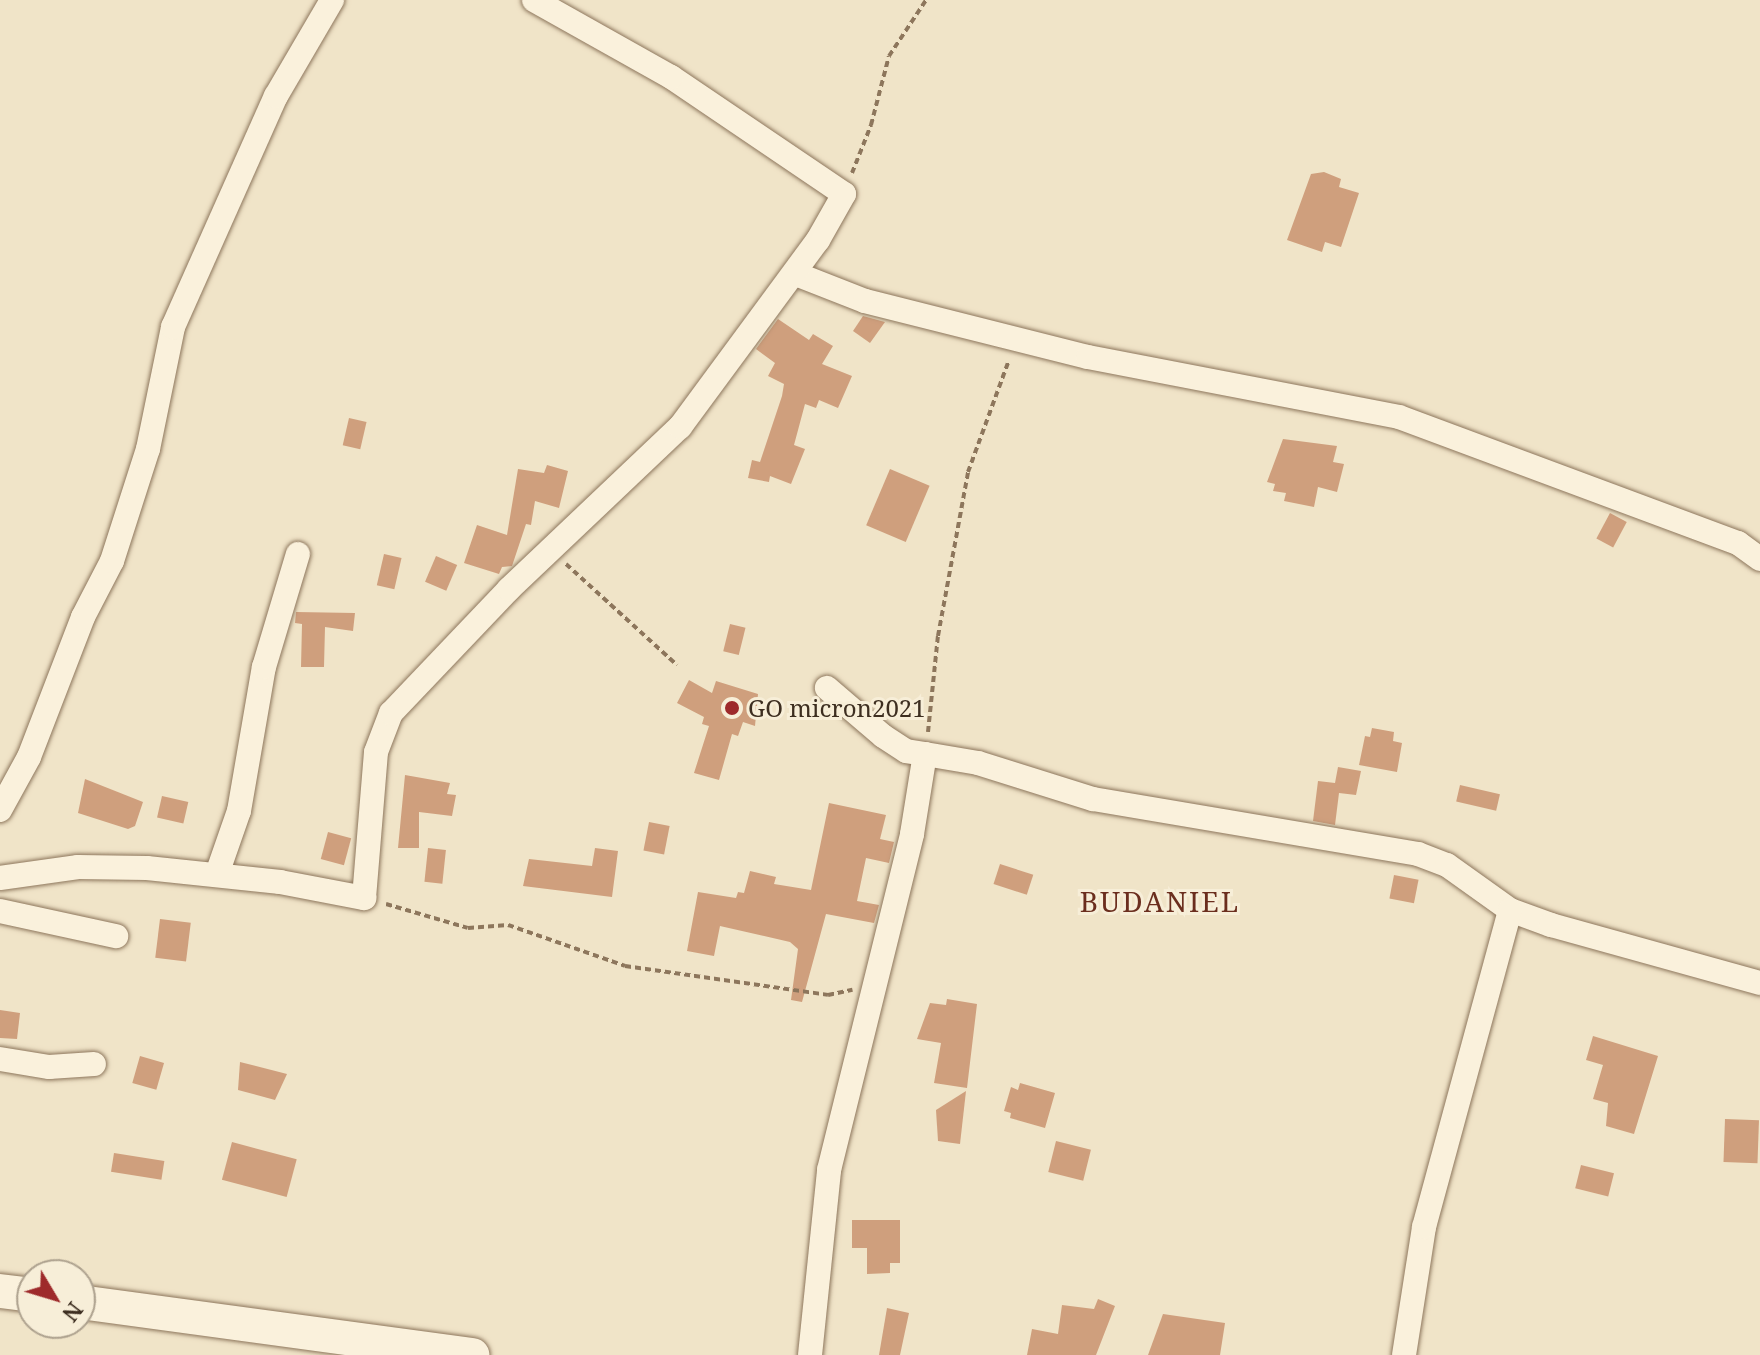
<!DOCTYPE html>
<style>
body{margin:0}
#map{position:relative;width:1760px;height:1355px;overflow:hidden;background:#f0e4c8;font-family:"Noto Serif",serif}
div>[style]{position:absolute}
.building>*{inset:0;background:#cf9f7d;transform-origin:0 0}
.path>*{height:4px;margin-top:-2px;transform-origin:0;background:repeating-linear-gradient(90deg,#8d765c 0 6px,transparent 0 10px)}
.roads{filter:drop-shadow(0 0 2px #8d765c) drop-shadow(0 0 2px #8d765c)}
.minor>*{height:24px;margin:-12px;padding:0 12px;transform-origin:12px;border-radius:12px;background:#faf1dc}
.secondary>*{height:34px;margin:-17px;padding:0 17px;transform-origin:17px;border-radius:17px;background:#faf1dc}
.dots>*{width:22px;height:22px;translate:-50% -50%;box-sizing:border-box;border:4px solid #f7eed8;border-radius:50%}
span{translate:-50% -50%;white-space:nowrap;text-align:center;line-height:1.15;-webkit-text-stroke:6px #f7eed8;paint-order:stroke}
.poi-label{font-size:24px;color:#3d2e20}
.left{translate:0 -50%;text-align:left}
.quarter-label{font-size:28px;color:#6b2e1e;letter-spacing:2px}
.north{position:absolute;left:16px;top:1259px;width:80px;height:80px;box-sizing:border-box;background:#f7eed8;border:2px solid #ada18e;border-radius:50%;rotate:128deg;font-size:22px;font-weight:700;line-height:32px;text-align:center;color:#3d2e20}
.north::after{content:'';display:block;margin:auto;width:28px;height:36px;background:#9e2a2b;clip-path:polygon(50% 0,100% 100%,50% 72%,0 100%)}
</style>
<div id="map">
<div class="building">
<i style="clip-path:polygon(1324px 172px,1341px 179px,1339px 187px,1359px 193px,1341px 247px,1325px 242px,1322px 252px,1287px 240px,1311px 174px)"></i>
<i style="clip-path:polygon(863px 316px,885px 322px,870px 343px,853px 331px)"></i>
<i style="clip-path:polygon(778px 319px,809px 340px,813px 334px,833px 346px,822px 364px,852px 376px,838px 408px,819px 400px,816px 408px,805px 404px,794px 445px,805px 449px,791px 484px,770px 476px,769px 482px,748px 478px,752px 460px,760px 462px,782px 396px,784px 384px,768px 376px,775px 363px,756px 349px)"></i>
<i style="left:349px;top:418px;width:18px;height:28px;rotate:13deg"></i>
<i style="clip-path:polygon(1283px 439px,1337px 446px,1333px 462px,1344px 464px,1337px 492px,1318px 487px,1314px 507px,1284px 501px,1286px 493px,1273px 491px,1275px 484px,1267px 482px)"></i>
<i style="clip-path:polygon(547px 465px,568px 471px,559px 508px,535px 501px,531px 525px,526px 524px,512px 566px,502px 567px,499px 574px,464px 563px,477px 525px,507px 535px,518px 469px,544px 473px)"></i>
<i style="left:890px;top:469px;width:43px;height:61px;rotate:23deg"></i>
<i style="left:1610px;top:513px;width:19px;height:29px;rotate:28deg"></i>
<i style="left:384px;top:554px;width:18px;height:32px;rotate:13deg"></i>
<i style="left:436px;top:556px;width:23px;height:28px;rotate:23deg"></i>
<i style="clip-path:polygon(296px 612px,355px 613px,353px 631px,325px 627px,324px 667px,301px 667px,302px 624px,295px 623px)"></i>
<i style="left:730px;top:624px;width:16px;height:28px;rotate:14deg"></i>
<i style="clip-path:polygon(689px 680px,712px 693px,716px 681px,758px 694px,755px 726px,743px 722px,738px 736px,732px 734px,719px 780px,694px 773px,709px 726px,702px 724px,704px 717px,677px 703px)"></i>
<i style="clip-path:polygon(1372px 728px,1394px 732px,1393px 741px,1402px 743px,1397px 772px,1359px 765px,1365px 736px,1370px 737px)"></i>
<i style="clip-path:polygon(1338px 767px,1361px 771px,1356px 795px,1339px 793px,1335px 825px,1313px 821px,1318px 781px,1335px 783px)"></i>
<i style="clip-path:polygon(405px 775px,450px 783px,447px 794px,456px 795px,452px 816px,419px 812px,419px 848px,398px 848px)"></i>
<i style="clip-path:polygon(85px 779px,143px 802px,135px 826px,128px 829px,78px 813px)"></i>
<i style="left:1460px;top:785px;width:41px;height:17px;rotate:13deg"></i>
<i style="left:162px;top:796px;width:27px;height:22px;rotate:13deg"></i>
<i style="clip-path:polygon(829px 803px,886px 815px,880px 839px,894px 842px,889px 863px,866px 858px,857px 901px,879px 905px,874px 923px,826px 914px,802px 1002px,791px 1000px,798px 949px,790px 942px,720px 926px,714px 956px,687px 951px,698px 892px,736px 898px,738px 892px,744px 893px,750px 871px,776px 877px,774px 884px,811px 890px)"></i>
<i style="left:649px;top:822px;width:21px;height:29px;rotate:11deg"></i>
<i style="left:328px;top:832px;width:24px;height:28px;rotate:15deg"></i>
<i style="left:428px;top:848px;width:18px;height:34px;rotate:6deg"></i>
<i style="clip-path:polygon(595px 848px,618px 851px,612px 897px,523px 886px,529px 859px,592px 866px)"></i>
<i style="left:1000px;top:864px;width:35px;height:21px;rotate:18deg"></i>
<i style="left:1394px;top:875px;width:25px;height:24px;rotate:11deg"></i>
<i style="left:160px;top:919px;width:31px;height:39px;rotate:7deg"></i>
<i style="clip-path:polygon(947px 999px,977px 1004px,967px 1088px,934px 1083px,941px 1043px,917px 1039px,930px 1003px,946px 1005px)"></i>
<i style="clip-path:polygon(0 1010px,20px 1013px,17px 1039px,0 1038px)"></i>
<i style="clip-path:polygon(1593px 1036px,1658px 1056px,1634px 1134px,1606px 1126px,1608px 1103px,1593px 1099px,1603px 1065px,1586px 1060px)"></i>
<i style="left:140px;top:1056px;width:25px;height:28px;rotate:16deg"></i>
<i style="clip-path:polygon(240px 1062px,287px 1074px,275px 1100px,238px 1090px)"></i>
<i style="clip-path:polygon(1020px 1083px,1055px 1093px,1045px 1128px,1010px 1118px,1011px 1113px,1004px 1111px,1011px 1087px,1018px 1090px)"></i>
<i style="clip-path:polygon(966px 1091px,960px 1144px,938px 1141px,936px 1110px)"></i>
<i style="left:1725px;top:1119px;width:34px;height:43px;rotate:2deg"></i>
<i style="left:1056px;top:1141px;width:36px;height:32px;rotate:14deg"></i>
<i style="left:232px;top:1142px;width:67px;height:39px;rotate:15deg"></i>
<i style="left:114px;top:1153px;width:51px;height:19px;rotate:9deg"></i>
<i style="left:1581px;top:1165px;width:34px;height:24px;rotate:14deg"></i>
<i style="clip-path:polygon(852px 1220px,900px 1220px,900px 1263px,890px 1263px,890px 1273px,867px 1274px,867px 1248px,852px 1248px)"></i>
<i style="clip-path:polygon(1098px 1299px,1115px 1306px,1096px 1355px,1027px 1355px,1032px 1329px,1058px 1334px,1062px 1305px,1094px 1309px)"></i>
<i style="clip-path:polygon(887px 1308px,909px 1313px,900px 1355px,879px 1355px)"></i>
<i style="clip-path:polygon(1163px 1314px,1225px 1323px,1220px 1355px,1148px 1355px)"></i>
</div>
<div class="path">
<i style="left:852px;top:173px;width:52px;rotate:-68.4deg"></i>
<i style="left:871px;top:125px;width:71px;rotate:-75.4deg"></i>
<i style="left:889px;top:56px;width:67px;rotate:-56.5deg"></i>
<i style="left:566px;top:564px;width:150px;rotate:42.3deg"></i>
<i style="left:928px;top:732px;width:97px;rotate:-84.1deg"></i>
<i style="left:938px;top:636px;width:167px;rotate:-79.6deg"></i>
<i style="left:968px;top:472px;width:119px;rotate:-69.9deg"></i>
<i style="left:386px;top:904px;width:85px;rotate:16.3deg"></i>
<i style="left:468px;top:928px;width:40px;rotate:-4.3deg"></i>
<i style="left:508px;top:925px;width:124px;rotate:19.3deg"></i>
<i style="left:625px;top:966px;width:205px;rotate:8.1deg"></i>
<i style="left:828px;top:995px;width:25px;rotate:-12deg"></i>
</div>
<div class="roads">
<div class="minor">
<i style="left:796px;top:274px;width:74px;rotate:21.4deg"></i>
<i style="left:865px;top:301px;width:230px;rotate:14.1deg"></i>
<i style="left:1088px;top:357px;width:317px;rotate:10.9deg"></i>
<i style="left:1399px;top:417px;width:362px;rotate:20.4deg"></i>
<i style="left:1738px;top:543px;width:27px;rotate:36deg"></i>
<i style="left:925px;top:754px;width:54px;rotate:9.6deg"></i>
<i style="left:978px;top:763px;width:121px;rotate:17.4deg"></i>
<i style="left:1093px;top:799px;width:330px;rotate:9.6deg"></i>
<i style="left:1418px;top:854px;width:31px;rotate:21deg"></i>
<i style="left:1447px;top:865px;width:77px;rotate:35.5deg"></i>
<i style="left:1510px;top:910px;width:44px;rotate:20.1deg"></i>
<i style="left:1551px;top:925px;width:217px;rotate:15.5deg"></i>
<i style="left:0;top:810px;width:60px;rotate:-61.3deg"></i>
<i style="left:29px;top:757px;width:150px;rotate:-68.9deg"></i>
<i style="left:83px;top:617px;width:63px;rotate:-62.6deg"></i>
<i style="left:112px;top:561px;width:118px;rotate:-72.2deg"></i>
<i style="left:148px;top:449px;width:125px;rotate:-78.4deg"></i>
<i style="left:173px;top:327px;width:253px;rotate:-66deg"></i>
<i style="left:276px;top:96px;width:111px;rotate:-59.7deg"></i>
<i style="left:217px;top:874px;width:67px;rotate:-70.8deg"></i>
<i style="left:239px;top:811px;width:146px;rotate:-80.2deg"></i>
<i style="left:264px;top:667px;width:118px;rotate:-73.3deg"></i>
<i style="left:0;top:878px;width:79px;rotate:-8deg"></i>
<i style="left:78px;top:867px;width:69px;rotate:0.8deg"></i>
<i style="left:147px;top:868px;width:134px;rotate:6deg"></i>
<i style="left:280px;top:882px;width:86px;rotate:10.8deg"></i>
<i style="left:364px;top:898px;width:146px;rotate:-85.3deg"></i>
<i style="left:376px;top:752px;width:42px;rotate:-69deg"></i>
<i style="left:391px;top:713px;width:171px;rotate:-46.4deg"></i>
<i style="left:509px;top:589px;width:236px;rotate:-43.5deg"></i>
<i style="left:680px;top:427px;width:232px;rotate:-53.6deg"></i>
<i style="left:818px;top:240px;width:53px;rotate:-60.5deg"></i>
<i style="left:844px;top:194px;width:209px;rotate:-145.9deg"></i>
<i style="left:671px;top:77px;width:157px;rotate:-150.7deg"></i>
<i style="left:0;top:911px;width:119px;rotate:12.2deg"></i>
<i style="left:0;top:1059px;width:50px;rotate:9.3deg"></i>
<i style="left:49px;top:1067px;width:45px;rotate:-3.8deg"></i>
<i style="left:810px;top:1355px;width:186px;rotate:-84.1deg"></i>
<i style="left:829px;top:1170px;width:346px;rotate:-76.1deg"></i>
<i style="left:912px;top:834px;width:81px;rotate:-80.8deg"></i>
<i style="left:925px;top:754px;width:19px;rotate:-171deg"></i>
<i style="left:906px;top:751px;width:27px;rotate:-147deg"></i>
<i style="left:883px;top:736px;width:74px;rotate:-139.4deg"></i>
<i style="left:1404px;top:1355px;width:130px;rotate:-81.1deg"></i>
<i style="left:1424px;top:1227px;width:328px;rotate:-74.8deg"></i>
</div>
<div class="secondary">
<i style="left:0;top:1291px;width:32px;rotate:7deg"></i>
<i style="left:80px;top:1302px;width:396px;rotate:7.7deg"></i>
</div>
</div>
<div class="dots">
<i style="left:732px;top:708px;background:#9e2a2b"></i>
</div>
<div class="poi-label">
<span class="left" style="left:748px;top:708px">GO micron2021</span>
</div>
<div class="quarter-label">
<span style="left:1160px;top:901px">BUDANIEL</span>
</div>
<div class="north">N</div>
</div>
